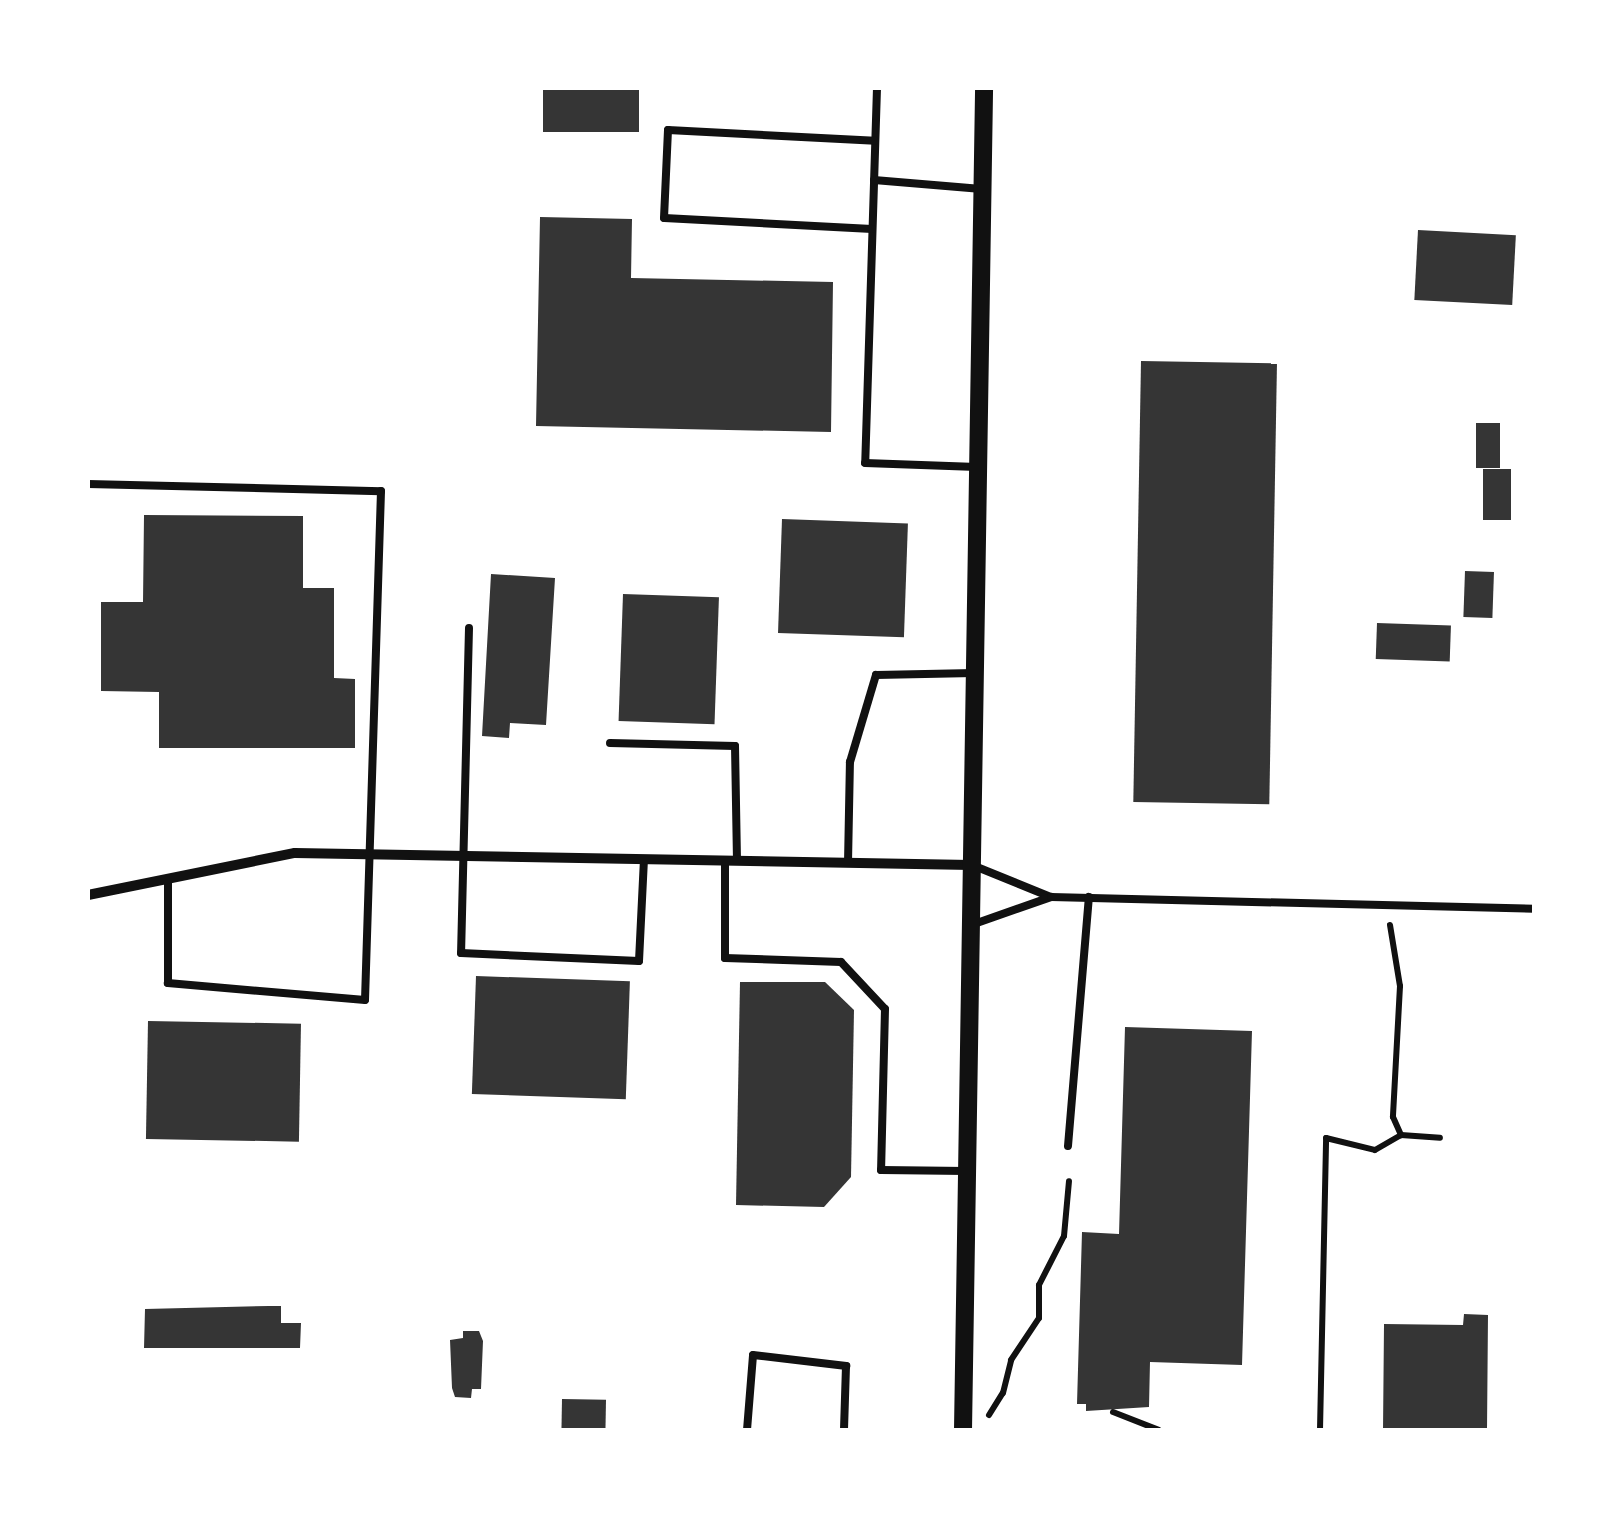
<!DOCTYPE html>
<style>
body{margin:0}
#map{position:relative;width:1622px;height:1518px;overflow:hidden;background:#fff;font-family:Montserrat,sans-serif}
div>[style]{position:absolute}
.building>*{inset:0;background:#353535;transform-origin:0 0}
.path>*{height:6px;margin:-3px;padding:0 3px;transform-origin:3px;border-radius:3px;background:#111}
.service>*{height:8px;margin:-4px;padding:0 4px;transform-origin:4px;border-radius:4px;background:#111}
.minor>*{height:10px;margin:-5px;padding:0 5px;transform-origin:5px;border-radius:5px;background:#111}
.tertiary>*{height:18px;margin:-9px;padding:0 9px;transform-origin:9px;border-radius:9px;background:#111}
span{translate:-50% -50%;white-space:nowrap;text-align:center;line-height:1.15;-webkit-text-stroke:8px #fff;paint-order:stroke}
.frame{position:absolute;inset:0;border:90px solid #fff;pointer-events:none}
</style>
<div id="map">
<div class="building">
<i style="left:543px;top:88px;width:96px;height:44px"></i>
<i style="clip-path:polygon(540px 217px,632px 219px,631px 278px,833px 282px,831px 432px,536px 426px)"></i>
<i style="left:1418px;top:230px;width:98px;height:70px;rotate:3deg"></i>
<i style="left:1141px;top:361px;width:136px;height:441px;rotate:1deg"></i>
<i style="left:1476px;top:423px;width:24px;height:45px"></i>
<i style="left:1483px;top:469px;width:28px;height:51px"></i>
<i style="clip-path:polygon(144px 515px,303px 516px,303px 588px,334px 588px,334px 678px,355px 679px,355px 748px,159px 748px,159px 692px,101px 691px,101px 602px,143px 602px)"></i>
<i style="left:782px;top:519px;width:126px;height:114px;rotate:2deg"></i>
<i style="left:1465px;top:571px;width:29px;height:46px;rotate:2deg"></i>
<i style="clip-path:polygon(491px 574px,555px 578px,546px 725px,510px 723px,509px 738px,482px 736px)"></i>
<i style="left:623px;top:594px;width:96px;height:127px;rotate:2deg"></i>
<i style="left:1377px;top:623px;width:74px;height:36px;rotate:2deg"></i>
<i style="left:476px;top:976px;width:154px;height:118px;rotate:2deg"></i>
<i style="clip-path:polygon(740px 982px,825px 982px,854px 1010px,851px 1177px,824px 1207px,736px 1205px)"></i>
<i style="left:148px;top:1021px;width:153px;height:118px;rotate:1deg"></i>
<i style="clip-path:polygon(1125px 1027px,1252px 1031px,1242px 1365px,1150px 1362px,1149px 1407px,1086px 1411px,1086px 1404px,1077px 1404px,1082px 1232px,1119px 1234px)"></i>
<i style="clip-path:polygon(269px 1306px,281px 1306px,281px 1323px,301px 1323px,300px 1348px,144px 1348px,145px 1309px)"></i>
<i style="clip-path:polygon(1464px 1314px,1488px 1315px,1487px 1430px,1383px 1430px,1384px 1324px,1463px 1325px)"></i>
<i style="clip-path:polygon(463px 1331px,479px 1331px,483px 1341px,481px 1389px,472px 1389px,471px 1398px,455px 1397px,452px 1388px,450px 1340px,463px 1338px)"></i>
<i style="left:562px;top:1399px;width:44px;height:31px;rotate:1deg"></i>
</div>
<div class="path">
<i style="left:1390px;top:925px;width:62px;rotate:80.7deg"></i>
<i style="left:1400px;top:986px;width:131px;rotate:93.1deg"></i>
<i style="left:1393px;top:1117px;width:20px;rotate:66deg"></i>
<i style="left:1113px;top:1412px;width:49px;rotate:21.4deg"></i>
<i style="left:989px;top:1415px;width:26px;rotate:-58deg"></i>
<i style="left:1003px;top:1393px;width:34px;rotate:-76deg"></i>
<i style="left:1011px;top:1360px;width:50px;rotate:-56.3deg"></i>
<i style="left:1039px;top:1318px;width:33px;rotate:-90deg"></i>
<i style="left:1039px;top:1285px;width:55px;rotate:-63deg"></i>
<i style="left:1064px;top:1236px;width:55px;rotate:-84.8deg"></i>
<i style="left:1320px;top:1430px;width:292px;rotate:-88.8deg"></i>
<i style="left:1326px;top:1138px;width:50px;rotate:13.8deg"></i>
<i style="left:1375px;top:1150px;width:30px;rotate:-30deg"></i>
<i style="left:1401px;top:1135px;width:39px;rotate:4deg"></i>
</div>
<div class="service">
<i style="left:877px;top:88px;width:375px;rotate:91.8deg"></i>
<i style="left:865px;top:463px;width:112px;rotate:2deg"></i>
<i style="left:874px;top:180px;width:108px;rotate:4.8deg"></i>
<i style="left:872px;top:229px;width:208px;rotate:-177deg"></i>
<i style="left:664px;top:218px;width:88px;rotate:-87.4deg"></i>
<i style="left:668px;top:130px;width:207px;rotate:3deg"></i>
<i style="left:88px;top:484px;width:293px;rotate:1.4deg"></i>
<i style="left:381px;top:491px;width:509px;rotate:91.8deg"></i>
<i style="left:365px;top:1000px;width:198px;rotate:-175.1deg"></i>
<i style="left:168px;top:983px;width:104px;rotate:-90deg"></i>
<i style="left:469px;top:628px;width:325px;rotate:91.4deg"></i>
<i style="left:461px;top:953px;width:178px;rotate:2.6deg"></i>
<i style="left:639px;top:961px;width:102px;rotate:-87.2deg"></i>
<i style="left:610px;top:743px;width:125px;rotate:1.4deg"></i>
<i style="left:735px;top:746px;width:115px;rotate:89deg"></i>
<i style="left:725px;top:861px;width:97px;rotate:90deg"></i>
<i style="left:725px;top:958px;width:116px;rotate:2deg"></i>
<i style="left:841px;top:962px;width:64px;rotate:46.9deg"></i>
<i style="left:885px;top:1009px;width:161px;rotate:91.4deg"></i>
<i style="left:881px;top:1170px;width:85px;rotate:0.7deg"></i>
<i style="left:848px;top:863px;width:101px;rotate:-88.9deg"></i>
<i style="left:850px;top:762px;width:91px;rotate:-73.4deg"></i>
<i style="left:876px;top:675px;width:98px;rotate:-1.2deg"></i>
<i style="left:972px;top:865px;width:85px;rotate:22.1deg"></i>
<i style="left:974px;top:924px;width:82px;rotate:-19.3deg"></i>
<i style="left:1051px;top:897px;width:483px;rotate:1.4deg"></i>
<i style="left:1068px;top:1146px;width:250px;rotate:-85.2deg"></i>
<i style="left:747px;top:1430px;width:75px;rotate:-85.4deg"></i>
<i style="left:753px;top:1355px;width:94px;rotate:6.7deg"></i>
<i style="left:846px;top:1366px;width:64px;rotate:91.8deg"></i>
</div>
<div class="minor">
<i style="left:88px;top:895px;width:211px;rotate:-11.5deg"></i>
<i style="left:295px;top:853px;width:676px;rotate:1.02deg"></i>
</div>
<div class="tertiary">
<i style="left:963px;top:1430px;width:1342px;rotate:-89.1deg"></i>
</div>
<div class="frame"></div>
</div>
